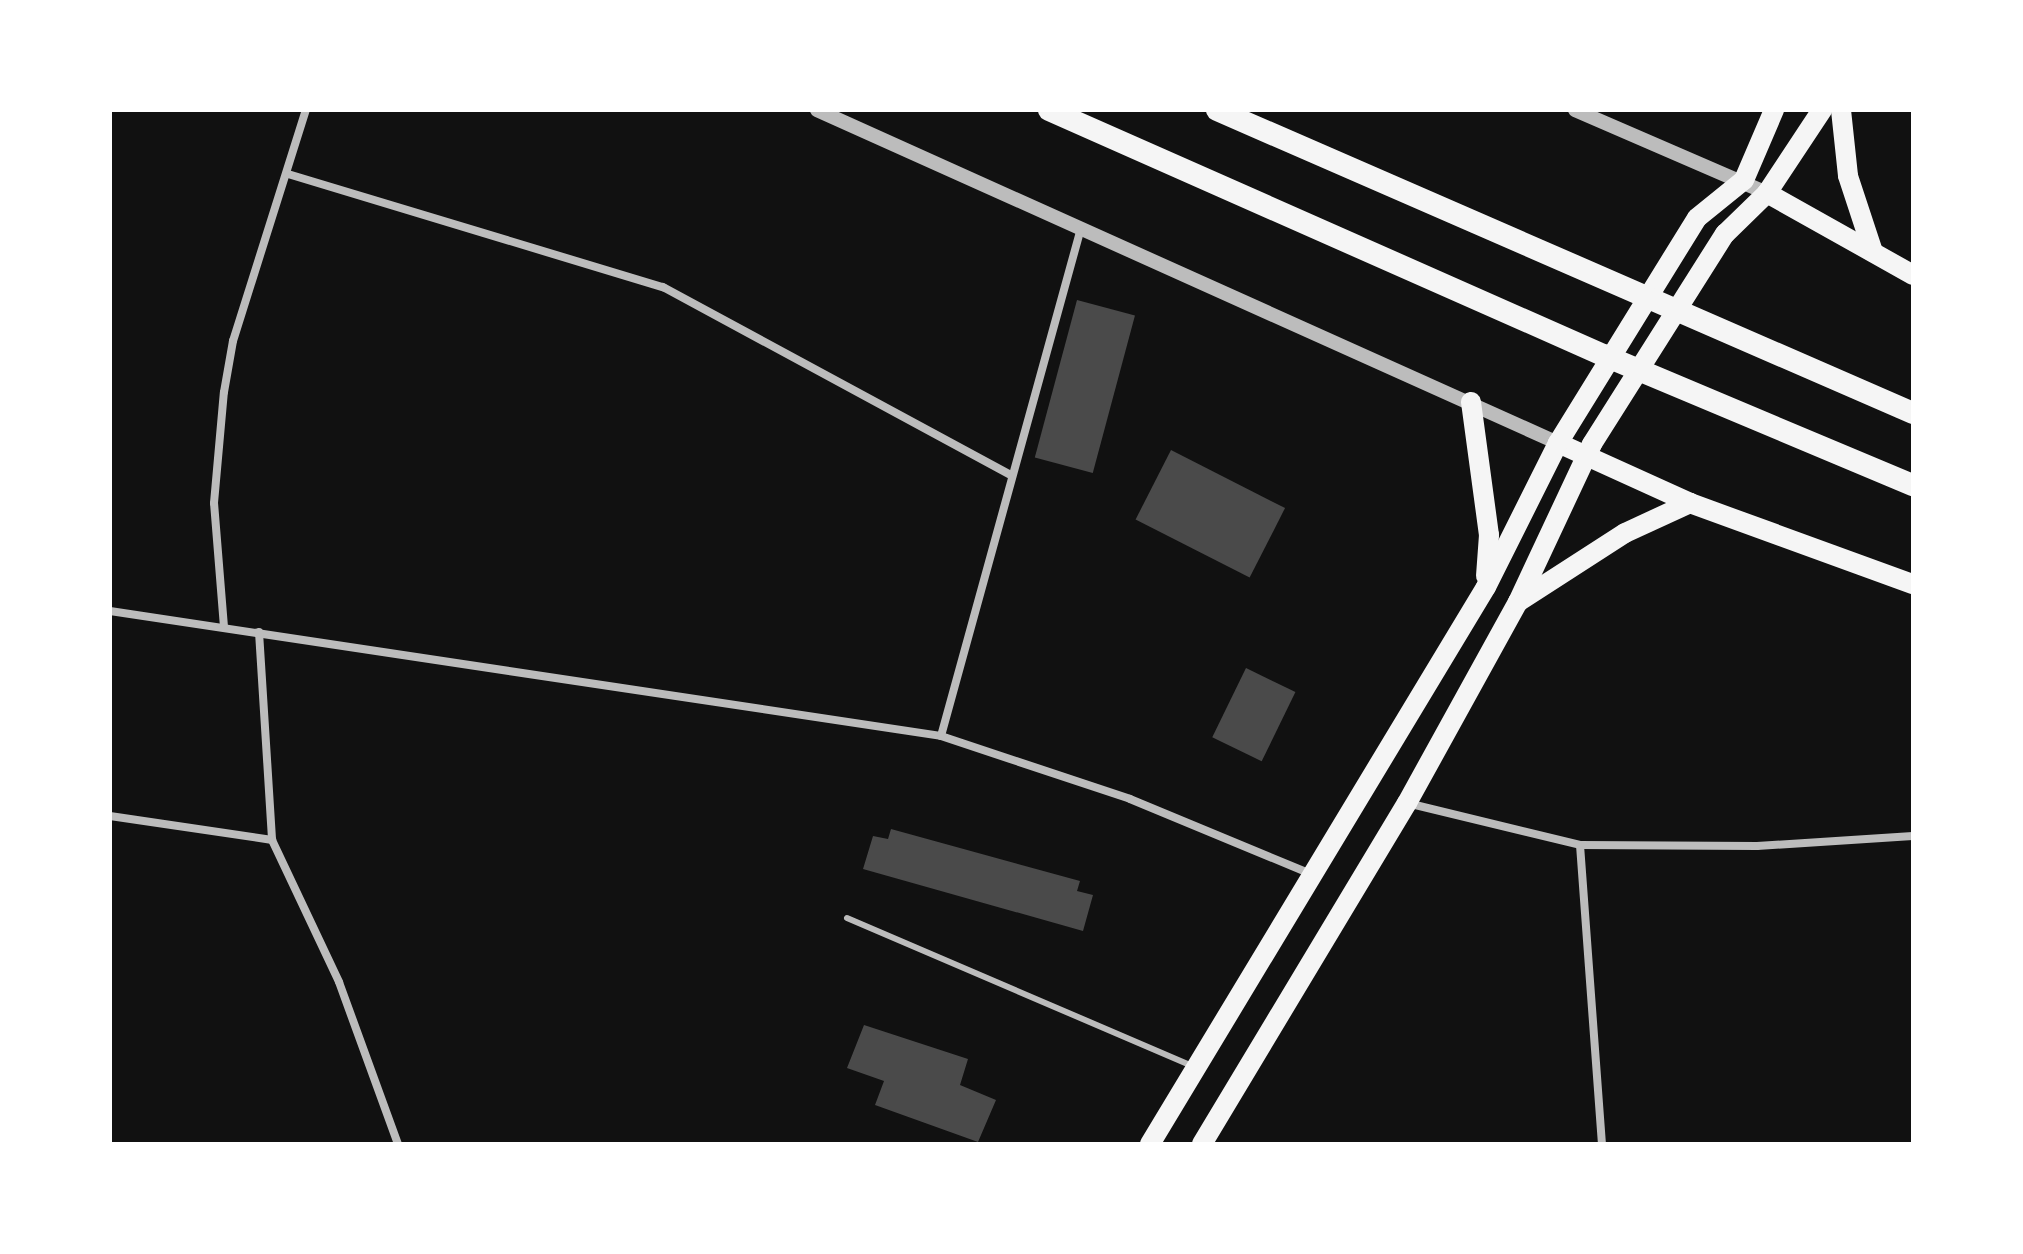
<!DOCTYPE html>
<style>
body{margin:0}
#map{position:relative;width:2023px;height:1254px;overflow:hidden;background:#111;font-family:Signika,sans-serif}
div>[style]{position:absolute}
.building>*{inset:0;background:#4a4a4a;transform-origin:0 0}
.service>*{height:6px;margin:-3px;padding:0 3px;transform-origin:3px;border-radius:3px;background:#bcbcbc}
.minor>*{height:8px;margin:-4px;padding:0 4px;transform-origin:4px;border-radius:4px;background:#bcbcbc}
.tertiary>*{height:14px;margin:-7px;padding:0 7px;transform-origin:7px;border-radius:7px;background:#bcbcbc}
.primary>*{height:20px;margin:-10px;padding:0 10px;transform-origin:10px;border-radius:10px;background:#f5f5f5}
.trunk>*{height:22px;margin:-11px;padding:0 11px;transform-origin:11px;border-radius:11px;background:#f5f5f5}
span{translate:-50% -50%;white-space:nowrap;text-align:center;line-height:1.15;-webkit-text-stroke:7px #fff;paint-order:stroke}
.frame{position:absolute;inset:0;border:112px solid #fff;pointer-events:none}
</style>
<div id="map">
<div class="building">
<i style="left:1077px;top:300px;width:60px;height:163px;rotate:15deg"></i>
<i style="left:1171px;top:450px;width:128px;height:78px;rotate:27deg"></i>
<i style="left:1246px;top:668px;width:55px;height:77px;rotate:26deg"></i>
<i style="clip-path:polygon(891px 829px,1080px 881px,1077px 891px,1093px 895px,1083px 931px,863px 869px,873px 836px,888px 839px)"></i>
<i style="clip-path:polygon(864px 1025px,968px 1059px,960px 1085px,996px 1100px,978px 1142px,875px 1105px,884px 1081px,847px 1068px)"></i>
</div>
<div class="service">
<i style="left:847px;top:918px;width:375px;rotate:23.2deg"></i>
</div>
<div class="minor">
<i style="left:288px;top:174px;width:392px;rotate:16.8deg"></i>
<i style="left:663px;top:287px;width:395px;rotate:28.4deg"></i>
<i style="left:110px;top:611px;width:840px;rotate:8.55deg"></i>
<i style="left:941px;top:736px;width:199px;rotate:18.4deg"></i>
<i style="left:1130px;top:799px;width:194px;rotate:22.5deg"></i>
<i style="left:224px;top:627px;width:124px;rotate:-94.6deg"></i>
<i style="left:214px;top:503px;width:111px;rotate:-84.9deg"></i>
<i style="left:224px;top:392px;width:52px;rotate:-80deg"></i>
<i style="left:233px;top:341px;width:242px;rotate:-72.5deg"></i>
<i style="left:259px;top:632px;width:208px;rotate:86.4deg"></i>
<i style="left:941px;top:736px;width:527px;rotate:-74.59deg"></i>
<i style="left:1407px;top:803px;width:178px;rotate:13.6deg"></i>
<i style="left:1580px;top:845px;width:177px;rotate:0.3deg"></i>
<i style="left:1757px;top:846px;width:156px;rotate:-3.7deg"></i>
<i style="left:110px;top:816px;width:164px;rotate:8.4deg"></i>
<i style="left:272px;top:840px;width:157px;rotate:64.7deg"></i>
<i style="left:339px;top:982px;width:172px;rotate:70deg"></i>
<i style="left:1580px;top:845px;width:300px;rotate:85.8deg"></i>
</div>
<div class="tertiary">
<i style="left:817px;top:110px;width:812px;rotate:24.2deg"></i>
<i style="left:1575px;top:110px;width:209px;rotate:23.4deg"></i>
</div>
<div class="primary">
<i style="left:1841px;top:110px;width:66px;rotate:83.9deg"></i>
<i style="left:1848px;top:176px;width:80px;rotate:71.8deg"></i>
<i style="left:1767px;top:193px;width:167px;rotate:29.3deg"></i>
<i style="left:1471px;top:402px;width:134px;rotate:82.3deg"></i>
<i style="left:1489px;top:535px;width:41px;rotate:94.2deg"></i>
<i style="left:1558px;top:443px;width:145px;rotate:24.4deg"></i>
<i style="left:1690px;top:503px;width:237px;rotate:20deg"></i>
<i style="left:1518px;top:602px;width:127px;rotate:-32.8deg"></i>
<i style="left:1625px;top:533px;width:72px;rotate:-24.8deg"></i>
<i style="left:1150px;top:1144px;width:650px;rotate:-58.9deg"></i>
<i style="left:1486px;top:587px;width:161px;rotate:-63.4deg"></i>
<i style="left:1558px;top:443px;width:264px;rotate:-58.3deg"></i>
<i style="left:1697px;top:218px;width:60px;rotate:-39deg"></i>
<i style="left:1744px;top:180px;width:76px;rotate:-66.8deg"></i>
<i style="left:1202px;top:1144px;width:398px;rotate:-59deg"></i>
<i style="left:1407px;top:803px;width:230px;rotate:-61.1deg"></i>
<i style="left:1518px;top:602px;width:174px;rotate:-64.9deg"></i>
<i style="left:1592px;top:444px;width:249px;rotate:-57.7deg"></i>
<i style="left:1725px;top:234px;width:59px;rotate:-44.3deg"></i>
<i style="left:1767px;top:193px;width:100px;rotate:-56.5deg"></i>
</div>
<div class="trunk">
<i style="left:1049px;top:110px;width:606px;rotate:23.86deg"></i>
<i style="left:1603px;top:355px;width:336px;rotate:22.8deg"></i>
<i style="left:1217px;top:110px;width:759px;rotate:23.53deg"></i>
</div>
<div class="frame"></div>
</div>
